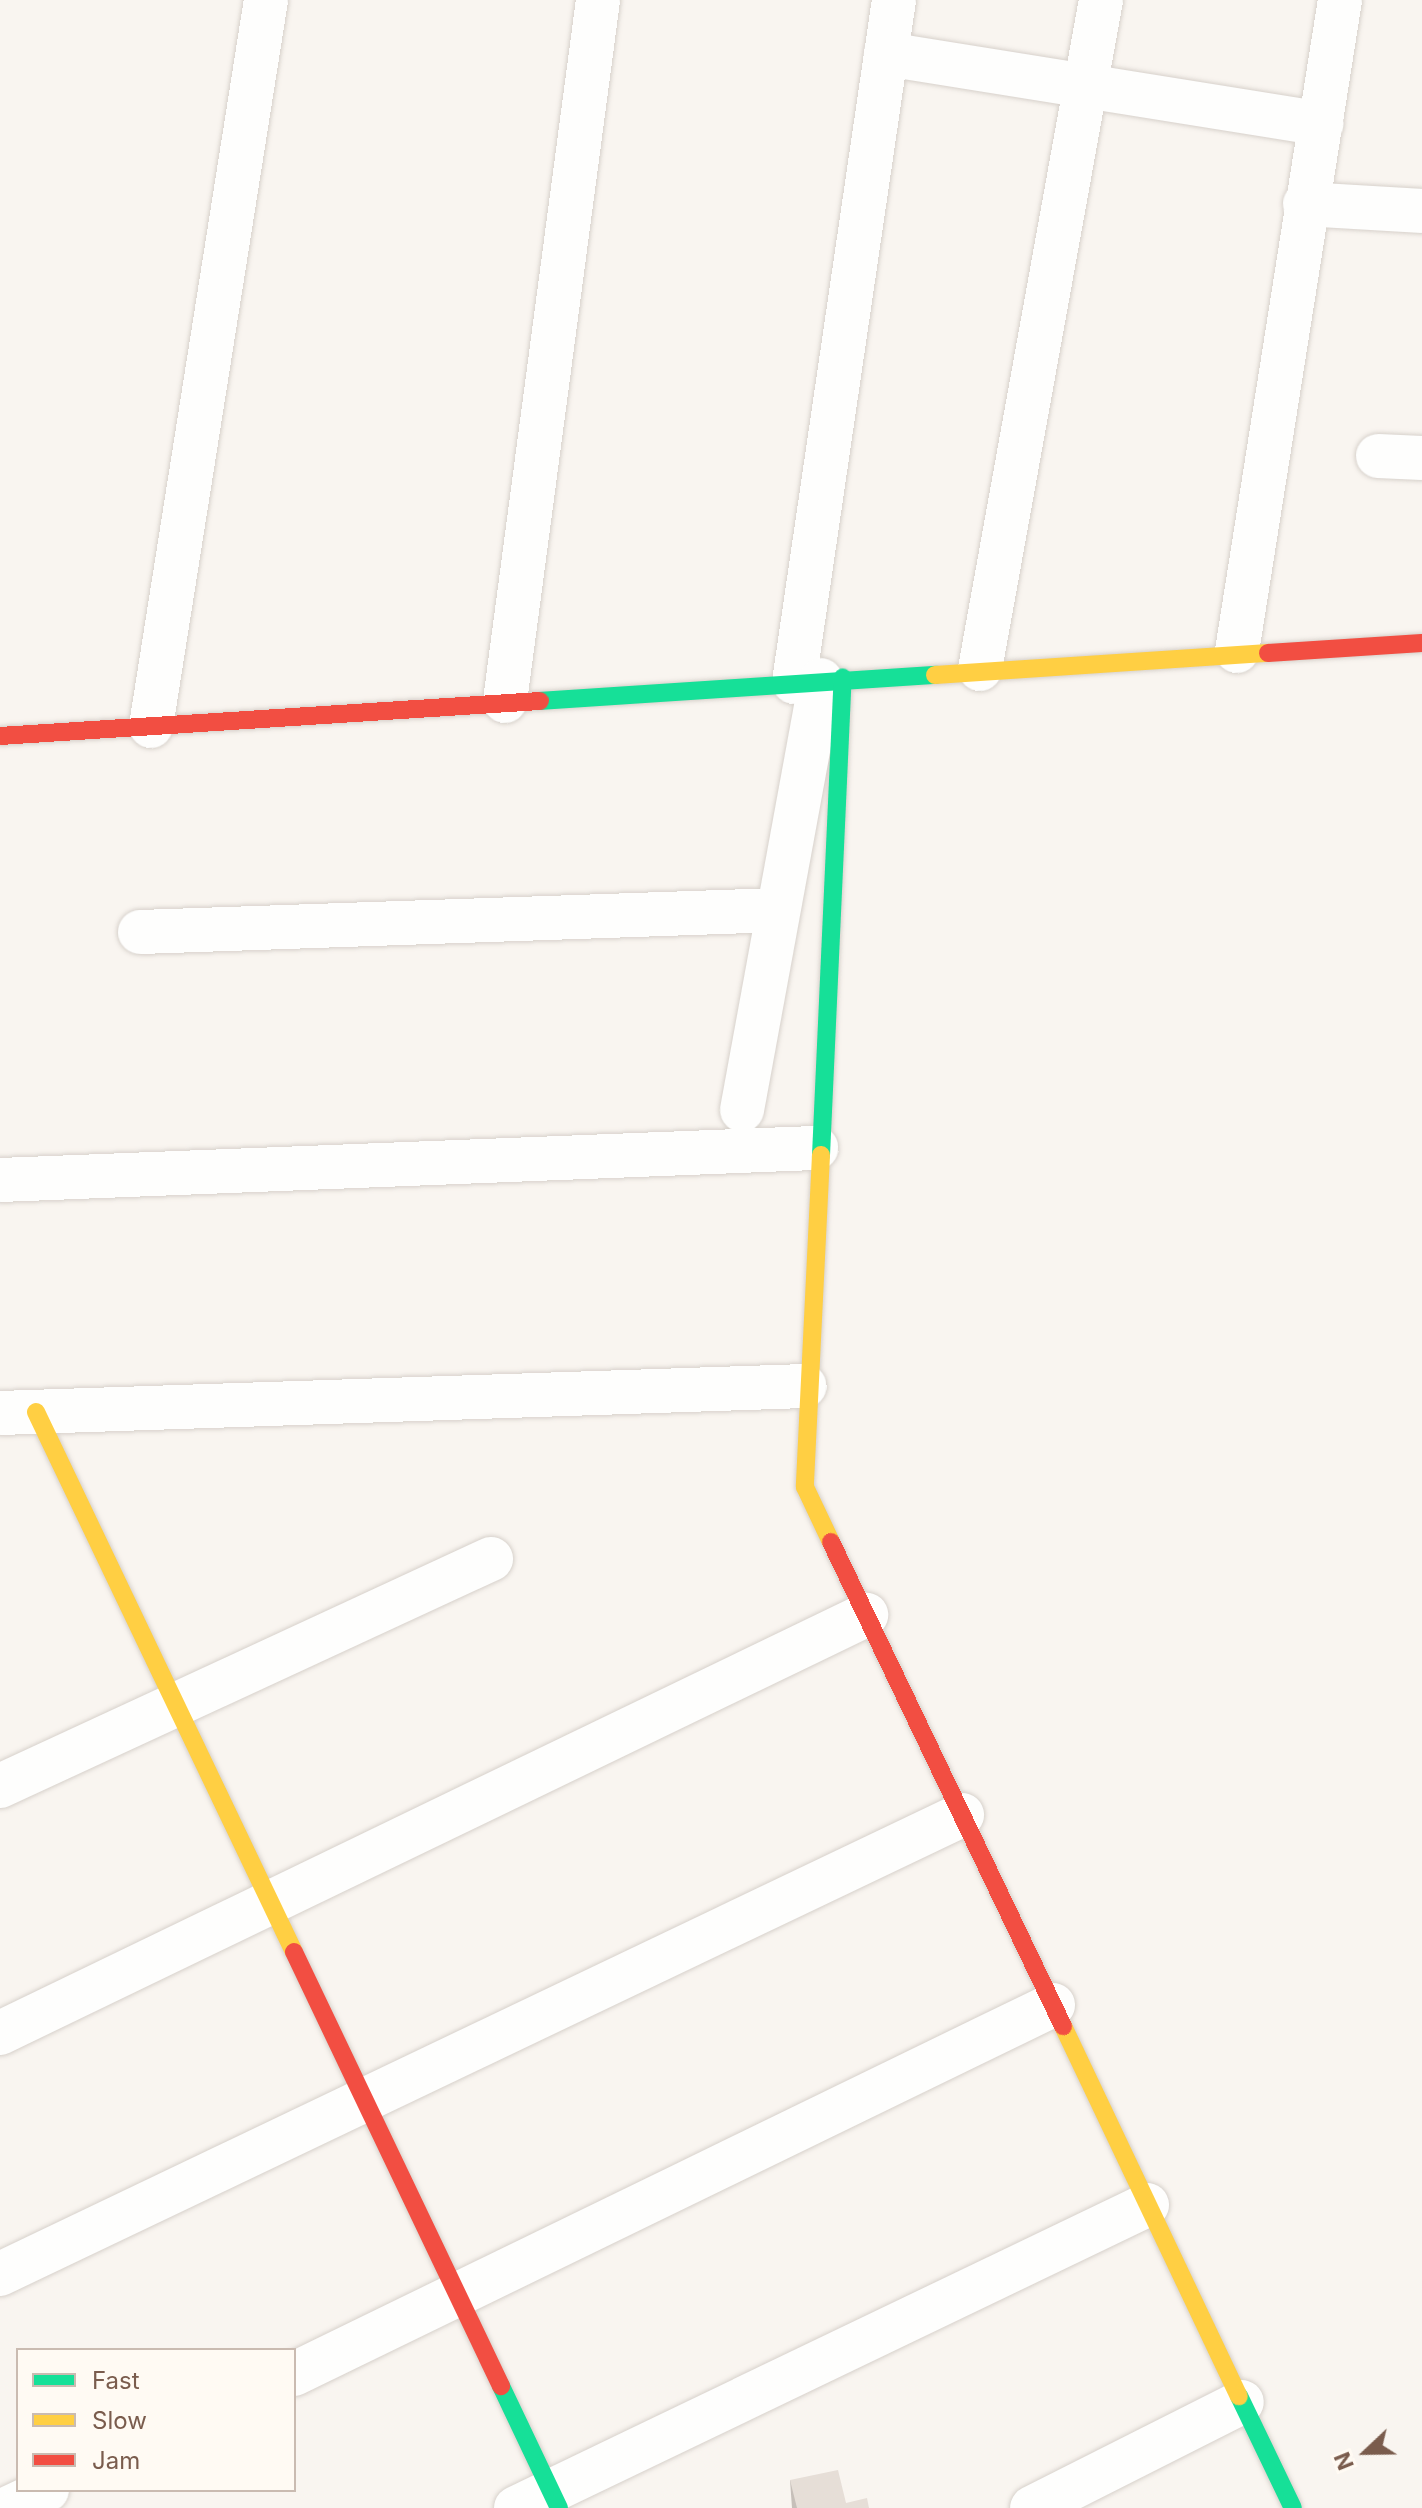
<!DOCTYPE html>
<style>
body{margin:0}
#map{position:relative;width:1422px;height:2508px;overflow:hidden;background:#f9f5f0;font-family:Inter,sans-serif}
div>[style]{position:absolute}
.roads{filter:drop-shadow(0 0 2px #d7d1cb) drop-shadow(0 0 2px #d7d1cb)}
.street>*{height:44px;margin:-22px;padding:0 22px;transform-origin:22px;border-radius:22px;background:#fefefd}
.fast>*{height:18px;margin:-9px;padding:0 9px;transform-origin:9px;border-radius:9px;background:#16e098}
.slow>*{height:18px;margin:-9px;padding:0 9px;transform-origin:9px;border-radius:9px;background:#ffcf43}
.jam>*{height:18px;margin:-9px;padding:0 9px;transform-origin:9px;border-radius:9px;background:#f24e42}
.wall>*{inset:0;background:#c6bfb9}
.building>*{inset:0;background:#e6ded7}
span{translate:-50% -50%;white-space:nowrap;text-align:center;line-height:1.15;-webkit-text-stroke:7px #fffaf3;paint-order:stroke}
.legend{position:absolute;left:16px;top:2348px;width:280px;height:144px;box-sizing:border-box;background:#fffaf3;border:2px solid #cabbb1;margin:0;padding:10px 14px;list-style:none;font-size:24px;color:#7a5c4d}
.legend li{display:flex;align-items:center;gap:16px;height:40px}
.legend b{width:40px;border:2px solid #cabbb1}
.north{position:absolute;left:1326px;top:2412px;width:80px;height:80px;-webkit-text-stroke:6px #fffaf3;paint-order:stroke;rotate:248deg;font-size:22px;font-weight:700;line-height:32px;text-align:center;color:#7a5c4d}
.north::after{content:'';display:block;margin:auto;width:28px;height:36px;background:#7a5c4d;clip-path:polygon(50% 0,100% 100%,50% 72%,0 100%)}
</style>
<div id="map">
<div class="roads">
<div class="street">
<i style="left:886px;top:54px;width:441px;rotate:9.1deg"></i>
<i style="left:1305px;top:204px;width:117px;rotate:3.4deg"></i>
<i style="left:1378px;top:456px;width:44px;rotate:2.6deg"></i>
<i style="left:1237px;top:651px;width:659px;rotate:-81.01deg"></i>
<i style="left:980px;top:669px;width:680px;rotate:-79.75deg"></i>
<i style="left:794px;top:682px;width:689px;rotate:-81.66deg"></i>
<i style="left:505px;top:701px;width:707px;rotate:-82.44deg"></i>
<i style="left:151px;top:726px;width:735px;rotate:-81deg"></i>
<i style="left:140px;top:932px;width:638px;rotate:-1.97deg"></i>
<i style="left:742px;top:1110px;width:437px;rotate:-79.6deg"></i>
<i style="left:0;top:1180px;width:817px;rotate:-2.25deg"></i>
<i style="left:0;top:1413px;width:805px;rotate:-1.92deg"></i>
<i style="left:0;top:1786px;width:541px;rotate:-24.81deg"></i>
<i style="left:0;top:2033px;width:962px;rotate:-25.77deg"></i>
<i style="left:0;top:2274px;width:1066px;rotate:-25.51deg"></i>
<i style="left:294px;top:2374px;width:844px;rotate:-25.93deg"></i>
<i style="left:9px;top:2508px;width:42px;rotate:-25.3deg"></i>
<i style="left:516px;top:2508px;width:700px;rotate:-25.65deg"></i>
<i style="left:1032px;top:2508px;width:235px;rotate:-26.8deg"></i>
</div>
<div class="fast">
<i style="left:540px;top:701px;width:396px;rotate:-3.8deg"></i>
<i style="left:821px;top:1155px;width:478px;rotate:-87.4deg"></i>
<i style="left:501px;top:2386px;width:135px;rotate:64.6deg"></i>
<i style="left:1239px;top:2396px;width:124px;rotate:64.3deg"></i>
</div>
<div class="slow">
<i style="left:935px;top:675px;width:334px;rotate:-3.8deg"></i>
<i style="left:821px;top:1155px;width:332px;rotate:92.8deg"></i>
<i style="left:805px;top:1487px;width:61px;rotate:64.7deg"></i>
<i style="left:36px;top:1412px;width:598px;rotate:64.46deg"></i>
<i style="left:1063px;top:2026px;width:410px;rotate:64.6deg"></i>
</div>
<div class="jam">
<i style="left:1268px;top:653px;width:154px;rotate:-3.7deg"></i>
<i style="left:0;top:736px;width:541px;rotate:-3.71deg"></i>
<i style="left:831px;top:1542px;width:537px;rotate:64.39deg"></i>
<i style="left:294px;top:1952px;width:481px;rotate:64.5deg"></i>
</div>
</div>
<div class="wall">
<i style="clip-path:polygon(790px 2480px,846px 2503px,869px 2508px,792px 2508px)"></i>
</div>
<div class="building">
<i style="clip-path:polygon(838px 2470px,846px 2503px,867px 2498px,869px 2508px,797px 2508px,790px 2480px)"></i>
</div>
<ul class="legend">
<li><b style="height:10px;background:#16e098"></b>Fast</li>
<li><b style="height:10px;background:#ffcf43"></b>Slow</li>
<li><b style="height:10px;background:#f24e42"></b>Jam</li>
</ul>
<div class="north">N</div>
</div>
